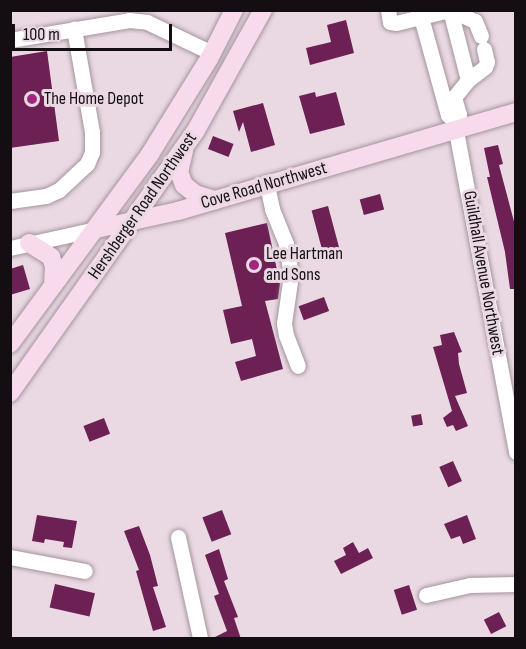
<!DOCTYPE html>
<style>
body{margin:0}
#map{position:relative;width:526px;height:649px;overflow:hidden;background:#ead9e3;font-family:"Sofia Sans Condensed",sans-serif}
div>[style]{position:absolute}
.building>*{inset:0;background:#6c2054;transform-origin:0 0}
.roads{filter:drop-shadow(0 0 2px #a4949d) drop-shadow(0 0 2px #a4949d)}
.minor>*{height:15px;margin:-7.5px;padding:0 7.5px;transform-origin:7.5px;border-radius:7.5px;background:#fff}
.major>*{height:18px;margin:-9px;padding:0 9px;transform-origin:9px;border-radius:9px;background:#f7daeb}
.dots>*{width:16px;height:16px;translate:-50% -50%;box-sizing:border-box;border:3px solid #ead9e3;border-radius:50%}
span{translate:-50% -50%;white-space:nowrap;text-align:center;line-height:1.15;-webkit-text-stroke:6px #ead9e3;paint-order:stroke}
.poi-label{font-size:18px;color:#140e12}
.left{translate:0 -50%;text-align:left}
.street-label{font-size:18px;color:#140e12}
.frame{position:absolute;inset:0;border:12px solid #140e12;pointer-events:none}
.scale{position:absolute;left:12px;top:24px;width:160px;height:27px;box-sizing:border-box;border:3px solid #140e12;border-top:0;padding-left:8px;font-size:18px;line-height:21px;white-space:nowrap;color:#140e12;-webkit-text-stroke:4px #ead9e3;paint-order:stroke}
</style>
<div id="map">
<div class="building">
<i style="clip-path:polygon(346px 20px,354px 53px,310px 65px,306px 48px,331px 42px,327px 25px)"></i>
<i style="clip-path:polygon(47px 51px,59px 141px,10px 148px,10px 57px)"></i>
<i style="clip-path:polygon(315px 92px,316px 97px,336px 92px,345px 125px,310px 134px,299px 96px)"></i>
<i style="clip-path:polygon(263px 103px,275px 145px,251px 152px,243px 122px,239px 132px,233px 111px)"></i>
<i style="left:213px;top:136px;width:22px;height:14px;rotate:21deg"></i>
<i style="clip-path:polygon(498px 145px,503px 164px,499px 165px,516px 229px,516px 289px,510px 289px,505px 252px,487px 177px,490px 177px,484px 148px)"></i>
<i style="left:380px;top:194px;width:16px;height:21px;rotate:75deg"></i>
<i style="left:328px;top:206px;width:47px;height:17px;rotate:75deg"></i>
<i style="clip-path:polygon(267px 223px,280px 284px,278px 299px,265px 301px,283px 369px,241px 381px,235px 362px,256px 356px,252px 339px,231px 344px,223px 310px,242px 306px,225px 233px)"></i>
<i style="clip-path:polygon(23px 265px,30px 289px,10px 295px,10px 269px)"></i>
<i style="left:324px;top:297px;width:15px;height:27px;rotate:70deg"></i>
<i style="clip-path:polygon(454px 332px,462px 352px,458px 353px,459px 364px,467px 393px,455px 396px,468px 426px,456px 431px,453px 425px,447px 427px,443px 418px,452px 411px,433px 347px,442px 345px,440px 335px)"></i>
<i style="left:421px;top:414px;width:11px;height:10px;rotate:80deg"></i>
<i style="left:104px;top:418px;width:17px;height:22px;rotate:69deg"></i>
<i style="left:453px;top:461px;width:22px;height:15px;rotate:66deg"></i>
<i style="left:222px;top:510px;width:26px;height:21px;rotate:69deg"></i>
<i style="clip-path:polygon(37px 515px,77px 521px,72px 548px,63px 547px,64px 542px,45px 539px,44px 543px,32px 541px)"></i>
<i style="clip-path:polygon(467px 515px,476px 539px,463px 544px,460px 536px,451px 539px,444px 524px)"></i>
<i style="clip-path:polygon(139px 526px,150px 555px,158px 586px,153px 587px,166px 627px,153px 631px,136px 571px,139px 570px,124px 531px)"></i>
<i style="clip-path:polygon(353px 542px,359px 553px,368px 548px,373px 558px,341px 574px,334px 561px,346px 555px,343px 548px)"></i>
<i style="clip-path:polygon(219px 549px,228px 579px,224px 581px,238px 617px,234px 618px,241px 639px,211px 639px,227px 631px,214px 596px,219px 594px,205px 555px)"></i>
<i style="left:55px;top:584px;width:41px;height:24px;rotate:13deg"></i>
<i style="left:409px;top:585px;width:26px;height:16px;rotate:72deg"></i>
<i style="left:499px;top:612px;width:16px;height:17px;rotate:63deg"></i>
</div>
<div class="roads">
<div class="minor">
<i style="left:388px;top:10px;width:12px;rotate:81deg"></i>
<i style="left:390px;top:22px;width:6px;rotate:9deg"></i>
<i style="left:396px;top:23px;width:55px;rotate:-13.8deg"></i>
<i style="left:419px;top:10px;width:109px;rotate:74.6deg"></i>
<i style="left:448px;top:115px;width:8px;rotate:40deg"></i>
<i style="left:450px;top:10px;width:72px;rotate:75.6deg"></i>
<i style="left:450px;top:10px;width:27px;rotate:24deg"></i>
<i style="left:475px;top:21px;width:16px;rotate:68deg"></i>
<i style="left:10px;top:40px;width:121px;rotate:-9.5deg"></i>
<i style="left:129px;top:20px;width:18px;rotate:6deg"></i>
<i style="left:147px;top:22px;width:72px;rotate:25.5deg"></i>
<i style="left:484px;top:49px;width:13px;rotate:77deg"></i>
<i style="left:487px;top:62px;width:5px;rotate:112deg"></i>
<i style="left:485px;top:67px;width:21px;rotate:143deg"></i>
<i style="left:468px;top:80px;width:22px;rotate:129deg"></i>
<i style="left:454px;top:97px;width:18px;rotate:74deg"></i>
<i style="left:459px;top:114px;width:8px;rotate:130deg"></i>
<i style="left:454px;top:120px;width:338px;rotate:79.4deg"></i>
<i style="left:267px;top:185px;width:25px;rotate:78deg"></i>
<i style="left:272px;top:209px;width:38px;rotate:68deg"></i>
<i style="left:286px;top:244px;width:31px;rotate:81deg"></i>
<i style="left:291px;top:275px;width:49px;rotate:98.3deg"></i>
<i style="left:284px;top:323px;width:12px;rotate:81deg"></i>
<i style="left:286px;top:335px;width:33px;rotate:69deg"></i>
<i style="left:10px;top:201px;width:36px;rotate:-8deg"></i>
<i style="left:46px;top:196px;width:14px;rotate:-25deg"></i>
<i style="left:59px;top:190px;width:38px;rotate:-43deg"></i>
<i style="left:87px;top:164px;width:13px;rotate:-67deg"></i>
<i style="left:92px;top:152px;width:20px;rotate:-90deg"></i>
<i style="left:92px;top:132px;width:105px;rotate:-99.9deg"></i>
<i style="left:10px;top:248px;width:88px;rotate:-12.5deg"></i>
<i style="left:178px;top:537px;width:103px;rotate:77.7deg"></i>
<i style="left:10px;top:557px;width:76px;rotate:10.6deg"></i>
<i style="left:426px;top:595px;width:45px;rotate:-12.8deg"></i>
<i style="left:470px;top:585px;width:46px;rotate:-1.2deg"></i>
</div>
<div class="major">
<i style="left:184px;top:151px;width:22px;rotate:103deg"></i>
<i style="left:179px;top:172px;width:14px;rotate:69deg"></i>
<i style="left:184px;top:185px;width:14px;rotate:39deg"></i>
<i style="left:195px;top:194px;width:21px;rotate:17deg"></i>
<i style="left:96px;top:229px;width:84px;rotate:-12.4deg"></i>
<i style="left:178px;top:211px;width:352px;rotate:-16.3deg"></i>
<i style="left:29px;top:243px;width:26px;rotate:32deg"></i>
<i style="left:51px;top:257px;width:9px;rotate:72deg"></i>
<i style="left:54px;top:266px;width:19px;rotate:93deg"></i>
<i style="left:10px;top:344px;width:236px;rotate:-53.6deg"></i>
<i style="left:150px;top:154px;width:112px;rotate:-58.2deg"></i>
<i style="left:209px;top:59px;width:55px;rotate:-63deg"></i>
<i style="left:10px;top:393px;width:320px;rotate:-54.7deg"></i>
<i style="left:195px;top:132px;width:140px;rotate:-60.9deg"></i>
</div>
</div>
<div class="dots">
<i style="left:32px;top:99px;background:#a1277e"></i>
<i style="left:254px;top:265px;background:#a1277e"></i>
</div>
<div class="poi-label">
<span class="left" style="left:44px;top:99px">The Home Depot</span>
<span class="left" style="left:266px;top:265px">Lee Hartman<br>and Sons</span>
</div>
<div class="street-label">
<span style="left:264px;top:186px;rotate:-16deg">Cove Road Northwest</span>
<span style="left:143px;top:206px;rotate:-55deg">Hershberger Road Northwest</span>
<span style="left:483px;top:273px;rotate:80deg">Guildhall Avenue Northwest</span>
</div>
<div class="frame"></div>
<div class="scale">100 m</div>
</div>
